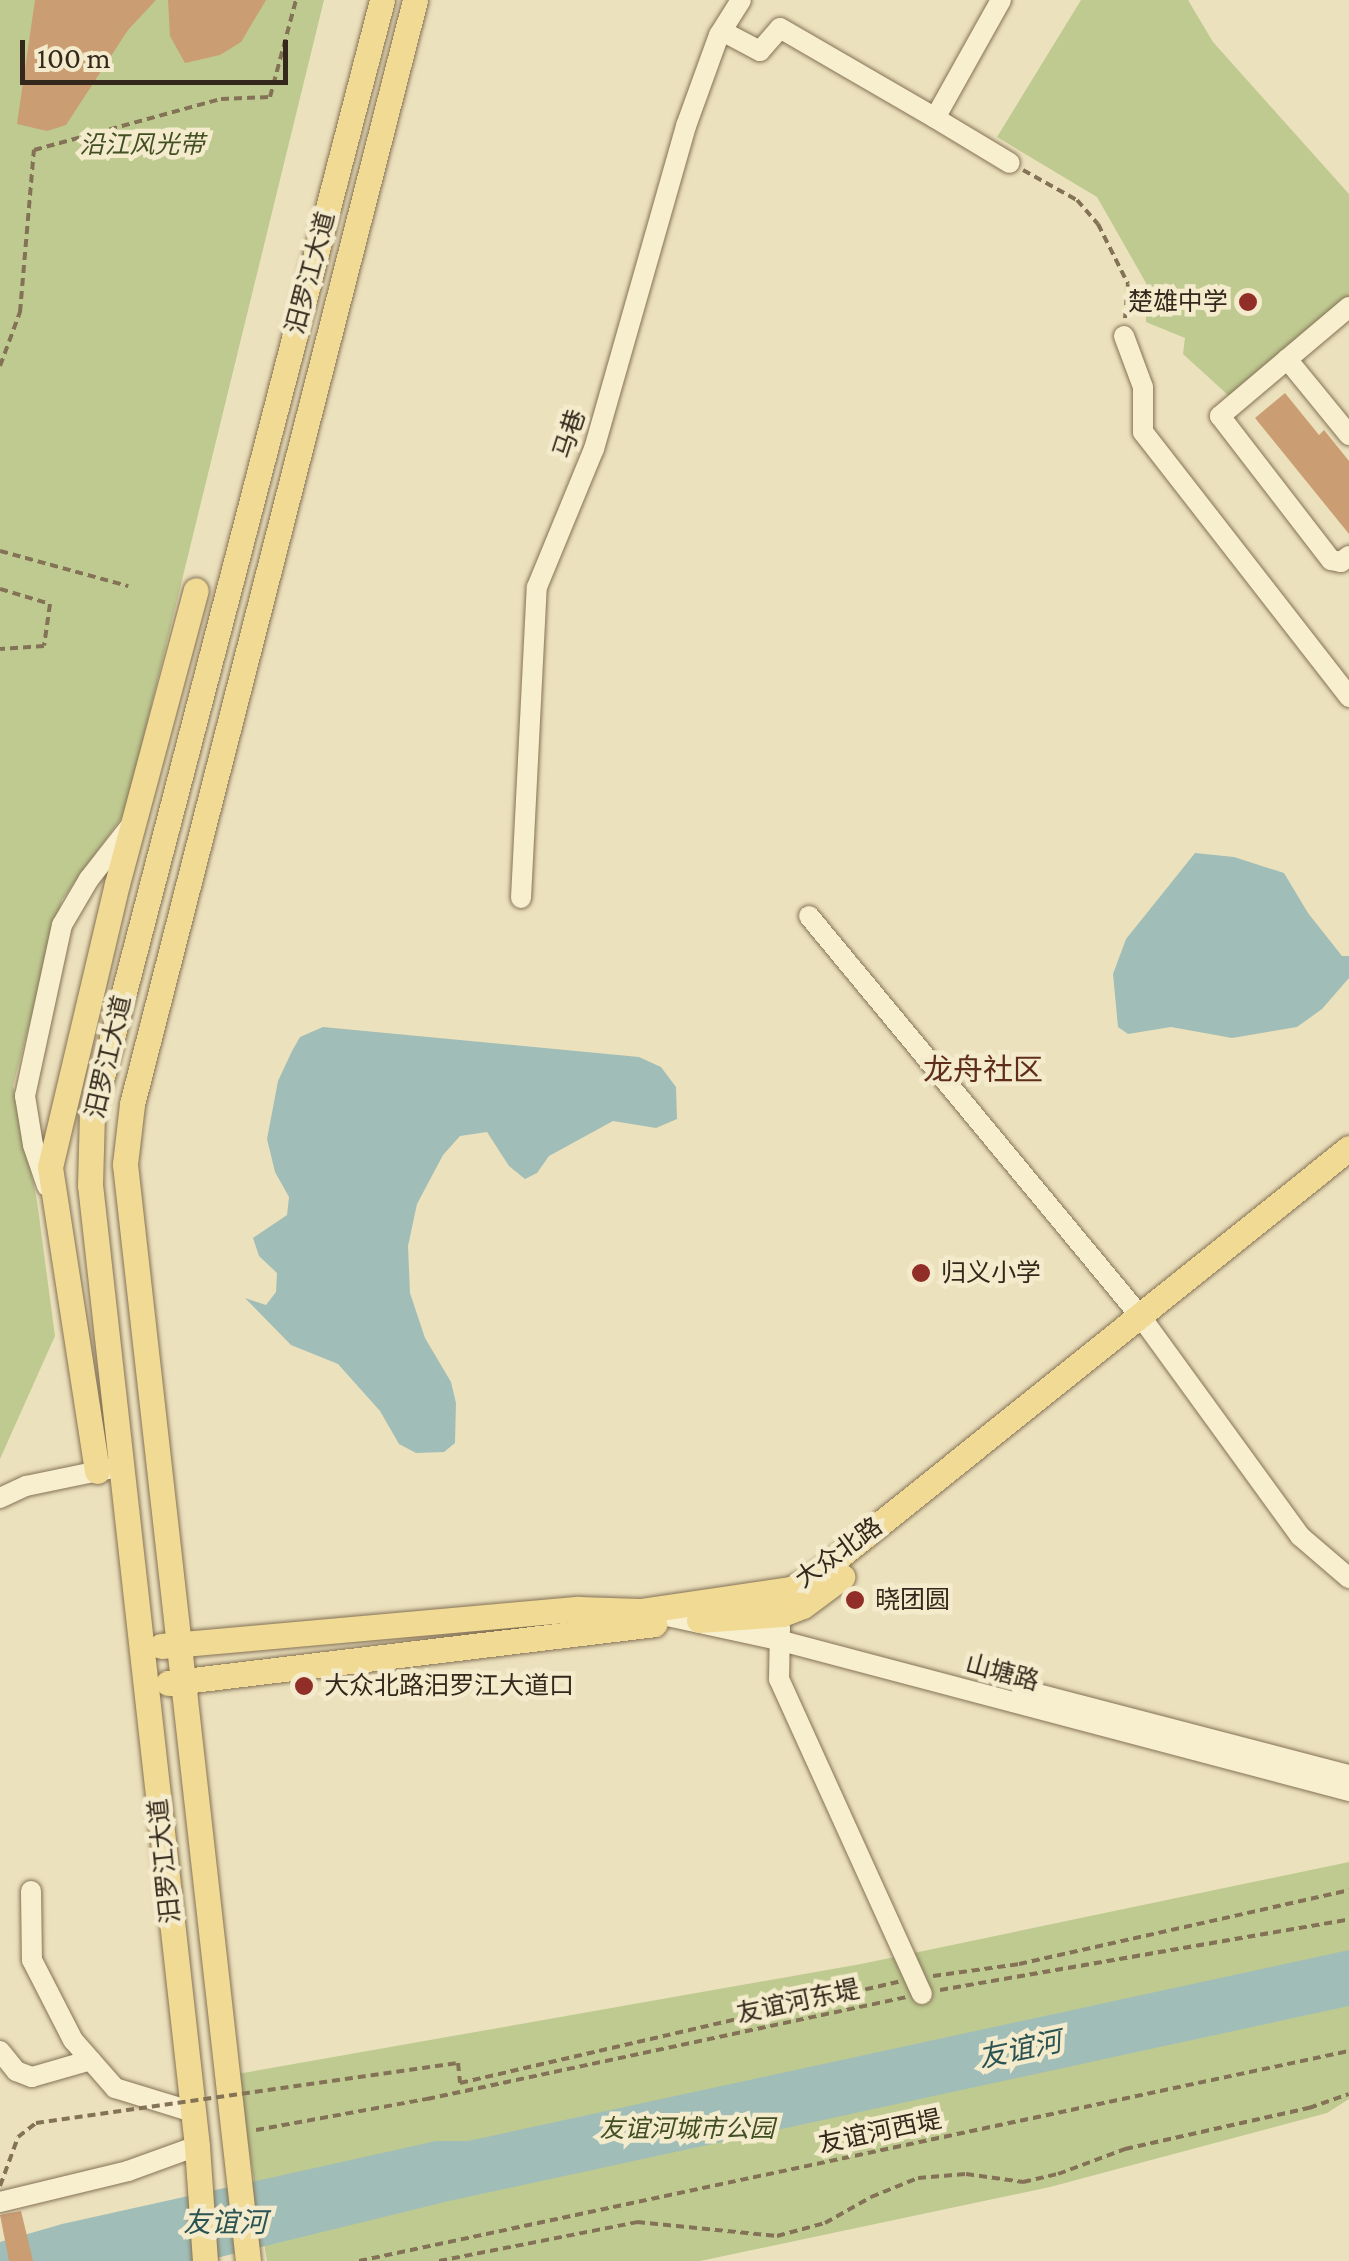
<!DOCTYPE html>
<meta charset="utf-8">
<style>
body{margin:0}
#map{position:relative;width:1349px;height:2261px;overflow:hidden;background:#ece1bd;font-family:"Crimson Pro","Noto Sans SC",serif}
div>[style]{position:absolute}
.green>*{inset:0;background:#bfca91}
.water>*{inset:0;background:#a0beb7}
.building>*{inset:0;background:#ca9d73}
.path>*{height:4px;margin-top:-2px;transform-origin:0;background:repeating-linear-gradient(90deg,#847256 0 8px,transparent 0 13px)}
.roads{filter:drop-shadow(0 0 2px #847256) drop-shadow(0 0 2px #847256)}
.minor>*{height:20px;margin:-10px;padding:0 10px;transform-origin:10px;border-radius:10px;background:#f8efcf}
.major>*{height:25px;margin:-12.5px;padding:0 12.5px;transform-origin:12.5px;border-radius:12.5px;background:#f1da94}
.path-bridge>*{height:4px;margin-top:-2px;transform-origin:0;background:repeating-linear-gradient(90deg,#847256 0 8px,transparent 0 13px)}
.dots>*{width:28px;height:28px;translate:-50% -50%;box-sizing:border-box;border:5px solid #f4ebcc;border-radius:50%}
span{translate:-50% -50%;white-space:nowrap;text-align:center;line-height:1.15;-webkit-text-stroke:9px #f4ebcc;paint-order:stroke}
.park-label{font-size:25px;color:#414f22;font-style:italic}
.street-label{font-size:25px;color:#33281b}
.poi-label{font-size:25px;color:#33281b}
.right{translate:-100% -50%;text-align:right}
.left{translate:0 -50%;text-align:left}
.water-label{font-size:28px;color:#2a5353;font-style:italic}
.quarter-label{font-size:30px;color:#5f2e1b}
.scale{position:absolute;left:20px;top:40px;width:268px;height:45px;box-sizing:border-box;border:5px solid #33281b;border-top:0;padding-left:12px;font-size:30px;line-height:35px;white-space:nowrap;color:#33281b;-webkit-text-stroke:8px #f4ebcc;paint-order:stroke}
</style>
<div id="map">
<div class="green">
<i style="clip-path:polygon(0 0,324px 0,125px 813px,62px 900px,13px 1086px,37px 1201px,55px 1336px,0 1459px)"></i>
<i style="clip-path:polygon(1081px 0,1188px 0,1213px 42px,1349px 194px,1349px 298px,1229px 396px,1183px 354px,1185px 338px,1146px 322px,1146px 283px,1097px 197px,997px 137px)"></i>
<i style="clip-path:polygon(1349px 1862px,1349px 2099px,1327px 2113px,1050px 2187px,700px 2261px,267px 2261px,237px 2074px,861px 1964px)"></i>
</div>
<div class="water">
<i style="clip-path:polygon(1195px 853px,1234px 857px,1284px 873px,1308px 913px,1342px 956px,1349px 956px,1349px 978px,1322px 1009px,1297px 1027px,1232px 1038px,1171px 1027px,1128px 1034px,1118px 1027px,1113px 974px,1126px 939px)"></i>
<i style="clip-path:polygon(323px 1027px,639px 1057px,661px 1067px,676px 1087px,677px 1119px,656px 1128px,613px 1121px,549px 1156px,537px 1173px,525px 1179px,509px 1166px,487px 1132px,460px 1136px,443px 1155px,417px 1204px,408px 1246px,410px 1293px,425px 1338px,451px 1382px,456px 1403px,455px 1443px,444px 1452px,416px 1453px,399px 1444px,380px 1411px,338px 1364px,291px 1345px,245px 1298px,266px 1305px,276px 1292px,277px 1273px,259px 1256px,253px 1238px,287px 1215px,289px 1197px,275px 1172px,267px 1139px,278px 1081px,292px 1051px,300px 1037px)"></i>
<i style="clip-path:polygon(1349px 1950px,1349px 2006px,449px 2201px,204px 2261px,0 2261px,0 2242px,62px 2224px,436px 2141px,468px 2141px)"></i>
</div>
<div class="building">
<i style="clip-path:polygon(35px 0,156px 0,128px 30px,66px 125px,47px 131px,17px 124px)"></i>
<i style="clip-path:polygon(168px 0,266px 0,241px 42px,220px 55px,185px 63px,170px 36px)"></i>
<i style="clip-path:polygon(1285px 393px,1319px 435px,1324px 430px,1349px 461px,1349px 534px,1255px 418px)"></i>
<i style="clip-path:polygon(21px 2211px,33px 2261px,9px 2261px,0 2215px)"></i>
</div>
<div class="path">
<i style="left:1023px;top:170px;width:62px;rotate:29.1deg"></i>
<i style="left:1077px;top:200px;width:32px;rotate:49deg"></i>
<i style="left:1098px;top:224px;width:67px;rotate:63.4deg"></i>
<i style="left:1128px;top:284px;width:35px;rotate:95deg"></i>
<i style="left:0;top:366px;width:58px;rotate:-69.7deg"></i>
<i style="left:20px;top:312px;width:163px;rotate:-85.1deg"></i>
<i style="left:34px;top:150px;width:194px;rotate:-15.3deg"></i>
<i style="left:221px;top:99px;width:49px;rotate:-2.3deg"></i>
<i style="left:270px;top:97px;width:100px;rotate:-75deg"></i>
<i style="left:0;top:551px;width:133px;rotate:15.3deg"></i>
<i style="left:0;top:589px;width:52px;rotate:16.7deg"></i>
<i style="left:50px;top:604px;width:42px;rotate:98.1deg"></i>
<i style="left:44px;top:646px;width:44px;rotate:176.1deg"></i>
<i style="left:933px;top:1976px;width:87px;rotate:-7.9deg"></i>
<i style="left:1019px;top:1964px;width:338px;rotate:-12.6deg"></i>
<i style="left:940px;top:1990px;width:415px;rotate:-9.8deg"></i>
<i style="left:458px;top:2063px;width:20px;rotate:84deg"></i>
<i style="left:460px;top:2083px;width:450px;rotate:-13deg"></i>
<i style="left:256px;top:2130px;width:174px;rotate:-10.3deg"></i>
<i style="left:427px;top:2099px;width:490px;rotate:-12deg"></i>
<i style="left:359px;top:2261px;width:1012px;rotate:-11.98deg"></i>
<i style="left:439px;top:2261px;width:202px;rotate:-11.1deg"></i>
<i style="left:637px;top:2222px;width:141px;rotate:5.7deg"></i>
<i style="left:777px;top:2236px;width:50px;rotate:-15.2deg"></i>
<i style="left:825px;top:2223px;width:53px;rotate:-29.5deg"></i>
<i style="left:871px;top:2197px;width:51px;rotate:-22deg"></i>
<i style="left:918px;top:2178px;width:48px;rotate:-4.8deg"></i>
<i style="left:966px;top:2174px;width:58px;rotate:8deg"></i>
<i style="left:1023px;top:2182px;width:36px;rotate:-13deg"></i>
<i style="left:1058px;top:2174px;width:72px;rotate:-20.5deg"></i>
<i style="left:1125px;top:2149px;width:189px;rotate:-12.6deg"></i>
<i style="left:1309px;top:2108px;width:42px;rotate:-19.3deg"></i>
</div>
<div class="roads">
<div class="minor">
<i style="left:1001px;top:0;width:135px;rotate:119.2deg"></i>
<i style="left:935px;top:118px;width:87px;rotate:31deg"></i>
<i style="left:722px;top:31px;width:43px;rotate:27.8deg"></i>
<i style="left:760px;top:51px;width:30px;rotate:-49deg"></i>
<i style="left:780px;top:28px;width:179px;rotate:30.1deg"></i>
<i style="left:1349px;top:307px;width:169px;rotate:139.8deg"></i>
<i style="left:1220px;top:416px;width:182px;rotate:52.4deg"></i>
<i style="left:1331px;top:560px;width:10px;rotate:11deg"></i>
<i style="left:1341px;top:562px;width:10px;rotate:-37deg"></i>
<i style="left:1124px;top:336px;width:54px;rotate:69.6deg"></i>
<i style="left:1143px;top:387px;width:45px;rotate:90deg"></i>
<i style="left:1143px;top:432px;width:336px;rotate:52.1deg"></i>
<i style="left:1287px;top:359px;width:98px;rotate:50.8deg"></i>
<i style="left:521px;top:898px;width:311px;rotate:-87.1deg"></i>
<i style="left:537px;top:587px;width:149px;rotate:-67.6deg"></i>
<i style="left:594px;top:449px;width:336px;rotate:-74.1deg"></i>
<i style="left:686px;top:126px;width:97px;rotate:-70.1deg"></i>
<i style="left:719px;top:35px;width:41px;rotate:-57.8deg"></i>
<i style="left:809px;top:916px;width:521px;rotate:50.38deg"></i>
<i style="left:1141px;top:1317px;width:271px;rotate:54deg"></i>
<i style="left:1300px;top:1536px;width:65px;rotate:40.6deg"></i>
<i style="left:47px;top:1186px;width:43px;rotate:-108.9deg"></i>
<i style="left:33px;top:1145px;width:50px;rotate:-99.3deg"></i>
<i style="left:25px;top:1096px;width:175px;rotate:-77.8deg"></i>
<i style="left:62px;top:925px;width:53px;rotate:-59.6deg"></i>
<i style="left:89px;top:879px;width:65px;rotate:-51.9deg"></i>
<i style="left:0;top:1498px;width:29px;rotate:-25deg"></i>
<i style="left:26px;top:1486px;width:84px;rotate:-11.7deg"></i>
<i style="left:653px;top:1613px;width:128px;rotate:12.2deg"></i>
<i style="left:778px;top:1640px;width:591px;rotate:14.81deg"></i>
<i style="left:780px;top:1627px;width:52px;rotate:91.1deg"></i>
<i style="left:779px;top:1679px;width:346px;rotate:65.6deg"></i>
<i style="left:1022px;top:1690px;width:338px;rotate:14.6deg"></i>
<i style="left:31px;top:1891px;width:69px;rotate:89.2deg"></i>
<i style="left:32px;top:1960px;width:90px;rotate:62.9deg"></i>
<i style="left:73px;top:2040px;width:64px;rotate:48.8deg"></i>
<i style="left:115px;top:2088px;width:82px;rotate:17.1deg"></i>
<i style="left:0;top:2051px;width:26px;rotate:51deg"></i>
<i style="left:16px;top:2071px;width:17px;rotate:21deg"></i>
<i style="left:32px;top:2077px;width:61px;rotate:-16.1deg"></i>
<i style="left:0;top:2202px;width:132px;rotate:-13.6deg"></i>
<i style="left:128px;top:2171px;width:73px;rotate:-19.9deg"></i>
</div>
<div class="major">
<i style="left:97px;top:1471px;width:308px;rotate:-98.8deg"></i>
<i style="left:50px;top:1167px;width:291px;rotate:-76.7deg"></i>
<i style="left:117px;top:884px;width:304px;rotate:-75deg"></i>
<i style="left:699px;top:1620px;width:83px;rotate:-4.1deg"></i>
<i style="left:782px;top:1614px;width:22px;rotate:-21deg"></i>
<i style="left:803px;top:1606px;width:49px;rotate:-36.6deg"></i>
<i style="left:161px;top:1646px;width:419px;rotate:-5.1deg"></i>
<i style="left:578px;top:1609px;width:62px;rotate:1.8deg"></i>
<i style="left:640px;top:1611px;width:153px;rotate:-8.3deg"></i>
<i style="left:791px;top:1589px;width:22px;rotate:-27deg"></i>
<i style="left:811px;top:1579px;width:689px;rotate:-38.7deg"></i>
<i style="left:168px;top:1683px;width:490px;rotate:-6.9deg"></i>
<i style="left:205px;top:2261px;width:115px;rotate:-94deg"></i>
<i style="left:197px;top:2146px;width:967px;rotate:-96.35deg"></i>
<i style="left:90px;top:1185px;width:70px;rotate:-88.4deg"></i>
<i style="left:92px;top:1115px;width:1152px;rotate:-75.42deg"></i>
<i style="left:248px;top:2261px;width:1104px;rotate:-96.4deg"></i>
<i style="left:125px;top:1164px;width:60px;rotate:-83.3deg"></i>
<i style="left:132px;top:1104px;width:1140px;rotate:-75.62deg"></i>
</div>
</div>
<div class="path-bridge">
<i style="left:0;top:2186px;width:52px;rotate:-69.8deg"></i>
<i style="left:18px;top:2137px;width:23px;rotate:-38deg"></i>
<i style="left:36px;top:2123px;width:426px;rotate:-8.1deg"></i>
</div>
<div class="dots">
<i style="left:1248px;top:302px;background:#912e28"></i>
<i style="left:921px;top:1273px;background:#912e28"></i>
<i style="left:855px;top:1600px;background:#912e28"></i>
<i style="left:304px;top:1686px;background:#912e28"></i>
</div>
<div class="park-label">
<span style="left:142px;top:145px">沿江风光带</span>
<span style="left:687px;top:2129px">友谊河城市公园</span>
</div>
<div class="street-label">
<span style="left:311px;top:273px;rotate:-75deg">汨罗江大道</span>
<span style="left:570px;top:434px;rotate:-72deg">马巷</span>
<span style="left:109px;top:1057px;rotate:-77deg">汨罗江大道</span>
<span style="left:839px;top:1553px;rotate:-36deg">大众北路</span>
<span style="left:1002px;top:1673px;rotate:15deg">山塘路</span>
<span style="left:165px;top:1861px;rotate:-96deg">汨罗江大道</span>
<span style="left:798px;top:2002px;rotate:-12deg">友谊河东堤</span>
<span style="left:880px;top:2132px;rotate:-12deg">友谊河西堤</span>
</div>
<div class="poi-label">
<span class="right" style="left:1228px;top:302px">楚雄中学</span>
<span class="left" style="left:941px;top:1273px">归义小学</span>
<span class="left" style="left:875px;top:1600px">晓团圆</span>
<span class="left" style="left:324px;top:1686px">大众北路汨罗江大道口</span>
</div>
<div class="water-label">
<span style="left:1020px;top:2050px;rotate:-12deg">友谊河</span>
<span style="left:225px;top:2223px">友谊河</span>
</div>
<div class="quarter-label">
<span style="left:983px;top:1070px">龙舟社区</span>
</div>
<div class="scale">100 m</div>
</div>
